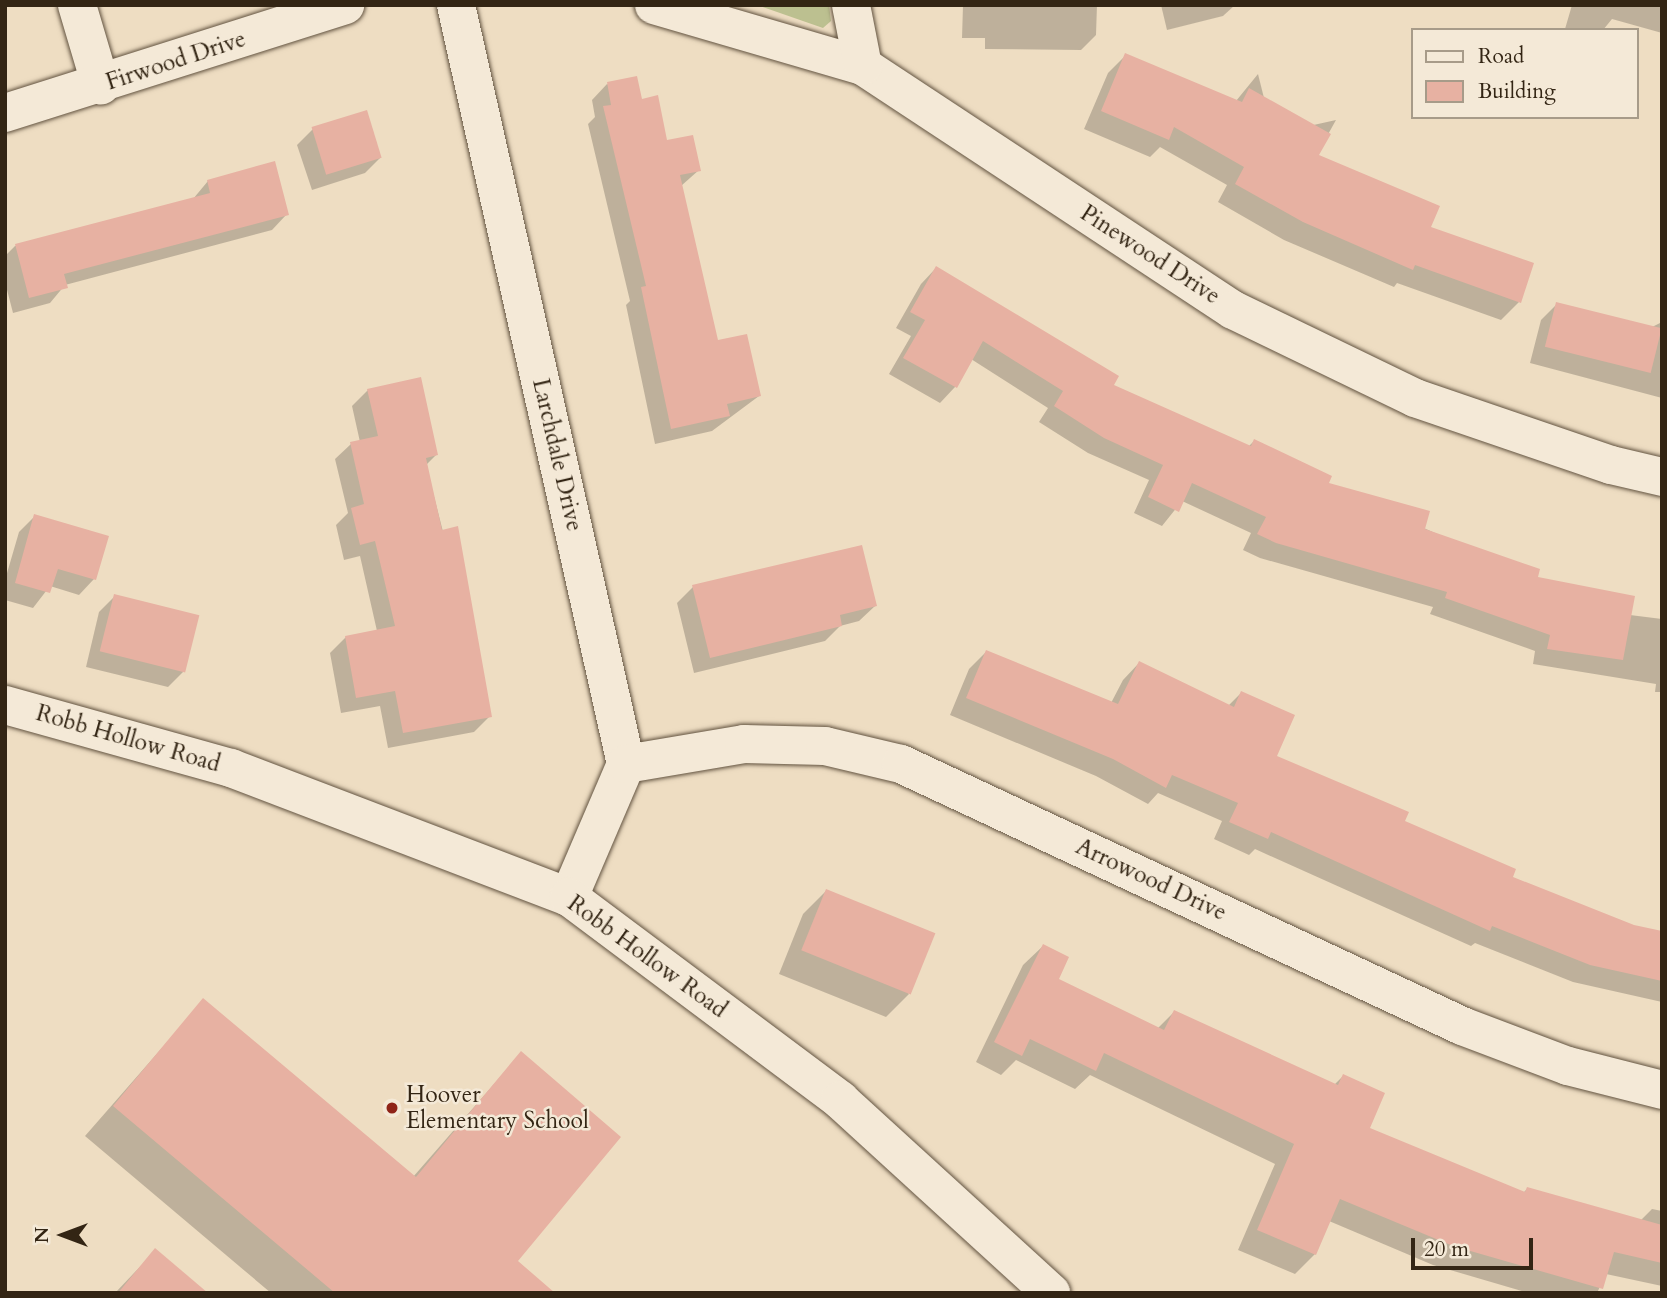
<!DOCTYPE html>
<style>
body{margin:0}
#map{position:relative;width:1667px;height:1298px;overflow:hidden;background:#eeddc2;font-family:Cardo,serif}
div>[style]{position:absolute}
.green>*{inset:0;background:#bcc090}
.shadow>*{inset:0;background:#0003}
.building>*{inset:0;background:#e7b1a2;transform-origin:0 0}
.roads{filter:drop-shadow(0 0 2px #625340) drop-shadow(0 0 2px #625340)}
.minor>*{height:38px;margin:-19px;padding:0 19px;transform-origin:19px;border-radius:19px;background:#f4e9d7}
.dots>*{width:19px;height:19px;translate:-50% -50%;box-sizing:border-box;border:4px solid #f4e9d7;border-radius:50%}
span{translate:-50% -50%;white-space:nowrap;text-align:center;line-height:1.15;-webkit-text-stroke:5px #f4e9d7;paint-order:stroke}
.street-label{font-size:23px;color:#332514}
.poi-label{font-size:23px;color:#332514}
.left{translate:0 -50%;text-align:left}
.frame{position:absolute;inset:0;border:7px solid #332514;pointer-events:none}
.legend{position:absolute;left:1411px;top:28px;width:228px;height:91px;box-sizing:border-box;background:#f4e9d7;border:2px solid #a79b89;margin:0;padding:9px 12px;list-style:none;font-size:21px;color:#332514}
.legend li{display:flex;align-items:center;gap:14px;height:35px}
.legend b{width:35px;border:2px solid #a79b89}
.north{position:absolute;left:28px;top:1200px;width:70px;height:70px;-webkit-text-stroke:5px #f4e9d7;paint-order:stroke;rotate:270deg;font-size:19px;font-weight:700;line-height:28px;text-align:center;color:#332514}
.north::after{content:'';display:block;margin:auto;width:24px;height:32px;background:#332514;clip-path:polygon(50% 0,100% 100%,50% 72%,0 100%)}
.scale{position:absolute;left:1411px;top:1238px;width:122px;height:32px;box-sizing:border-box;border:4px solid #332514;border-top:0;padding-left:9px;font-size:21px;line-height:24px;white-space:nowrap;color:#332514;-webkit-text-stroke:5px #f4e9d7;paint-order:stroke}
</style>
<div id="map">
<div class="green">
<i style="clip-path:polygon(757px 5px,829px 5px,831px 21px,823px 28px)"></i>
</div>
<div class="shadow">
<i style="clip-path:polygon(963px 5px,1097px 5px,1096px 35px,1081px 50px,985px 49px,985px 38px,962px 38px)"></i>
<i style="clip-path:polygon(1161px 5px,1235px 5px,1223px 16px,1167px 30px)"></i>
<i style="clip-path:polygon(1572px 5px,1662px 5px,1662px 33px,1612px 19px,1603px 30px,1565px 29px)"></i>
<i style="clip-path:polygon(1126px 55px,1236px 101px,1258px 74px,1273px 134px,1336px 120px,1316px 156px,1429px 228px,1519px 302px,1501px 320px,1397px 283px,1394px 287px,1284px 240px,1218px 202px,1227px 185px,1160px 147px,1150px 157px,1084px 129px,1108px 73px)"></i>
<i style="clip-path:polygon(607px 84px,641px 101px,666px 143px,699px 170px,681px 186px,717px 343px,759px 396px,712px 431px,655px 444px,626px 305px,630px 301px,588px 124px,595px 117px,592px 100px)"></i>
<i style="clip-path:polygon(313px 129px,380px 158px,365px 173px,312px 190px,297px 145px)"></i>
<i style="clip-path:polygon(208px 181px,287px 214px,272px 230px,65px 285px,50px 303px,13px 313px,5px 282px,5px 256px,15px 246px,193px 199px)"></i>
<i style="clip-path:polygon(936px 268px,1111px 385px,1248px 447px,1254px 441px,1326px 484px,1535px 578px,1630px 615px,1662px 619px,1662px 692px,1655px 692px,1656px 684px,1533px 664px,1535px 651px,1430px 614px,1433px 607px,1260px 558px,1243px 550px,1251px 533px,1182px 501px,1162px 526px,1134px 513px,1149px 480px,1088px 453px,1039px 422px,1048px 408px,971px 359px,955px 387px,940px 403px,889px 374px,911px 336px,896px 328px,921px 284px)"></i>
<i style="clip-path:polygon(1557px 304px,1650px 328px,1662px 322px,1662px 398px,1530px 363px,1541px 320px)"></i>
<i style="clip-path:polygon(368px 390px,436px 455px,426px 465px,490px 716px,474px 732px,388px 748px,380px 706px,341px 713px,330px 653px,346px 637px,377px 631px,360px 556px,344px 560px,336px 525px,348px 513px,335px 459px,351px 444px,360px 442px,352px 406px)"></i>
<i style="clip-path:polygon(35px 516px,94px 579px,79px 595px,50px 586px,33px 608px,5px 600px,5px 580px,19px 532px)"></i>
<i style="clip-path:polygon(693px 587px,875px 606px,859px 621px,840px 626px,825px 641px,694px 673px,677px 603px)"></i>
<i style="clip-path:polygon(115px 596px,184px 671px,168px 687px,86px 667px,99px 612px)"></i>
<i style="clip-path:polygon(986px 652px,1111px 703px,1123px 680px,1139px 663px,1228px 706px,1241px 693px,1275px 757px,1511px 878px,1634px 927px,1662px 933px,1662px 1002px,1573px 982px,1475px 943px,1471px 946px,1255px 849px,1249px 855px,1214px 839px,1222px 821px,1158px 793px,1148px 804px,1096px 776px,950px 715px,969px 669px)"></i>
<i style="clip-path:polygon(826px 891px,909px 994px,886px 1017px,779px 974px,803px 914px)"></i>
<i style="clip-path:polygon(1043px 946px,1057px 980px,1157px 1029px,1174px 1012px,1334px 1085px,1343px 1076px,1368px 1128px,1523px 1193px,1527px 1189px,1640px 1221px,1652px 1209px,1662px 1211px,1662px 1286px,1606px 1274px,1597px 1293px,1529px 1293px,1433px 1265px,1329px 1221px,1315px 1254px,1295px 1274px,1238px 1250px,1275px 1164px,1090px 1075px,1075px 1089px,1016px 1060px,1001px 1075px,976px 1062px,1023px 965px)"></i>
<i style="clip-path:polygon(203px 1001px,413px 1177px,521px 1053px,515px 1261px,552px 1293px,271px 1293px,85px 1136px)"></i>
<i style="clip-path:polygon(155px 1251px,205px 1293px,115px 1293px)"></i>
</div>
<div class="building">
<i style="clip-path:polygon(1125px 53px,1242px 102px,1249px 88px,1331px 134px,1319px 155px,1440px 206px,1431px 227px,1534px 263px,1521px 303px,1415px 265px,1413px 270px,1303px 222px,1235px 184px,1244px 167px,1174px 127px,1169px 140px,1101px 111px)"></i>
<i style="clip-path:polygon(637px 76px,642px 99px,658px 95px,667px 140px,693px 135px,701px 171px,680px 175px,718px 340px,747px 334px,761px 396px,727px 404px,730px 416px,671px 429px,641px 287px,646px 286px,603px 106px,611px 105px,607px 82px)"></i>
<i style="left:367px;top:110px;width:50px;height:58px;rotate:73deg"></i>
<i style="clip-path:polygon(275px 161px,289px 215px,64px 274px,68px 288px,29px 298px,15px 244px,210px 193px,207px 180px)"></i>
<i style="clip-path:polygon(936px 266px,1119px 376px,1114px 385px,1251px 446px,1254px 439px,1332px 476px,1329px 483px,1430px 511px,1425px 529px,1540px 569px,1538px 577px,1635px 596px,1623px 660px,1547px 649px,1550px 635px,1445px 598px,1447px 592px,1276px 543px,1257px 534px,1266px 517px,1192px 483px,1179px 512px,1148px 497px,1163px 465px,1104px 438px,1054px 406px,1063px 391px,983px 341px,957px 388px,903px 358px,925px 320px,910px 312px)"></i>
<i style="left:1556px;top:302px;width:109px;height:46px;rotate:14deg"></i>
<i style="clip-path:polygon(421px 377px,438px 455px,426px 458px,442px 530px,458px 526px,492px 717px,403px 733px,395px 691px,356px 698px,345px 636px,395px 626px,375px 541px,360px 545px,351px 508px,364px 504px,350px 442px,378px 436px,367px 389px)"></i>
<i style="clip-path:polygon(34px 514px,109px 536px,96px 580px,58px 569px,50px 593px,15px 583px)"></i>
<i style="clip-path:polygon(862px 545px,877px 606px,840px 615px,842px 626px,710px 658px,692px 585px)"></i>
<i style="left:114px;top:594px;width:88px;height:59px;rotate:14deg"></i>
<i style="clip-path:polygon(986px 650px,1118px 704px,1139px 661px,1234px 707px,1241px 691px,1295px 715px,1277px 756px,1409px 812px,1405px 821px,1516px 869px,1513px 877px,1634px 925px,1662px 931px,1662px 981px,1590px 965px,1492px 926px,1490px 931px,1271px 832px,1268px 839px,1229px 822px,1238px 803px,1172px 775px,1166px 788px,1113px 759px,966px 698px)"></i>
<i style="left:826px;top:889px;width:118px;height:66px;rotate:22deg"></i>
<i style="clip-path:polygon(1043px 944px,1069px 957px,1059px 979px,1164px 1030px,1174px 1010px,1338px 1085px,1343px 1074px,1385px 1093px,1370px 1128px,1525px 1192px,1527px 1187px,1662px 1225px,1662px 1263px,1614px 1252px,1603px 1289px,1453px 1246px,1340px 1199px,1316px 1255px,1257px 1230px,1294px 1144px,1104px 1053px,1096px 1071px,1030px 1039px,1022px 1056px,994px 1042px)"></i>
<i style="clip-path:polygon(203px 998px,416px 1177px,521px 1051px,621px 1137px,518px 1261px,555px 1293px,335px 1293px,113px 1106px)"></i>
<i style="clip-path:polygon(155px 1248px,208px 1293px,118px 1293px)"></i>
</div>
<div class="roads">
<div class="minor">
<i style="left:77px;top:5px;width:84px;rotate:73.5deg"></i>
<i style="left:456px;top:5px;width:778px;rotate:77.38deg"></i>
<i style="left:626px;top:764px;width:145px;rotate:113.2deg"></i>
<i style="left:654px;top:5px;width:218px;rotate:16.3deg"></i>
<i style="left:863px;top:66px;width:443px;rotate:33.4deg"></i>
<i style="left:1233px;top:310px;width:202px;rotate:25.8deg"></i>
<i style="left:1415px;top:398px;width:207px;rotate:18.9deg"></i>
<i style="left:1611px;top:465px;width:52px;rotate:13.2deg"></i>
<i style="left:851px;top:5px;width:62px;rotate:78.9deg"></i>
<i style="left:5px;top:113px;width:357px;rotate:-17.6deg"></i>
<i style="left:5px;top:705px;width:235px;rotate:15.6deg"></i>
<i style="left:231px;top:768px;width:362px;rotate:20.9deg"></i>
<i style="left:569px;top:897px;width:339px;rotate:36.8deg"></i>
<i style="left:840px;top:1100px;width:286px;rotate:42.4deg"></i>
<i style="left:626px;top:764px;width:120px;rotate:-9.6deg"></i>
<i style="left:744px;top:744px;width:81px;rotate:1.4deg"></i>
<i style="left:825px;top:746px;width:78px;rotate:13.3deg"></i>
<i style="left:901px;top:764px;width:619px;rotate:25.03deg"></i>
<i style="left:1462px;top:1026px;width:113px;rotate:20.7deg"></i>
<i style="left:1568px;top:1066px;width:97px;rotate:14.3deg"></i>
</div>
</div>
<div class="dots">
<i style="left:392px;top:1108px;background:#8f2418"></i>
</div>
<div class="street-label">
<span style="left:176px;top:61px;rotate:-18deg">Firwood Drive</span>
<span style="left:1150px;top:255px;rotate:33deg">Pinewood Drive</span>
<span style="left:557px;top:455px;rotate:77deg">Larchdale Drive</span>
<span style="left:128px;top:739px;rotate:16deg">Robb Hollow Road</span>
<span style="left:1151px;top:880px;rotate:25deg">Arrowood Drive</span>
<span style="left:647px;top:957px;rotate:36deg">Robb Hollow Road</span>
</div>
<div class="poi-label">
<span class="left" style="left:406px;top:1108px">Hoover<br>Elementary School</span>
</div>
<div class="frame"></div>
<ul class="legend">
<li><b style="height:9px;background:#f4e9d7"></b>Road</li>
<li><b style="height:19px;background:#e7b1a2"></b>Building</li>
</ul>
<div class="north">N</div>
<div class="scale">20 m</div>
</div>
